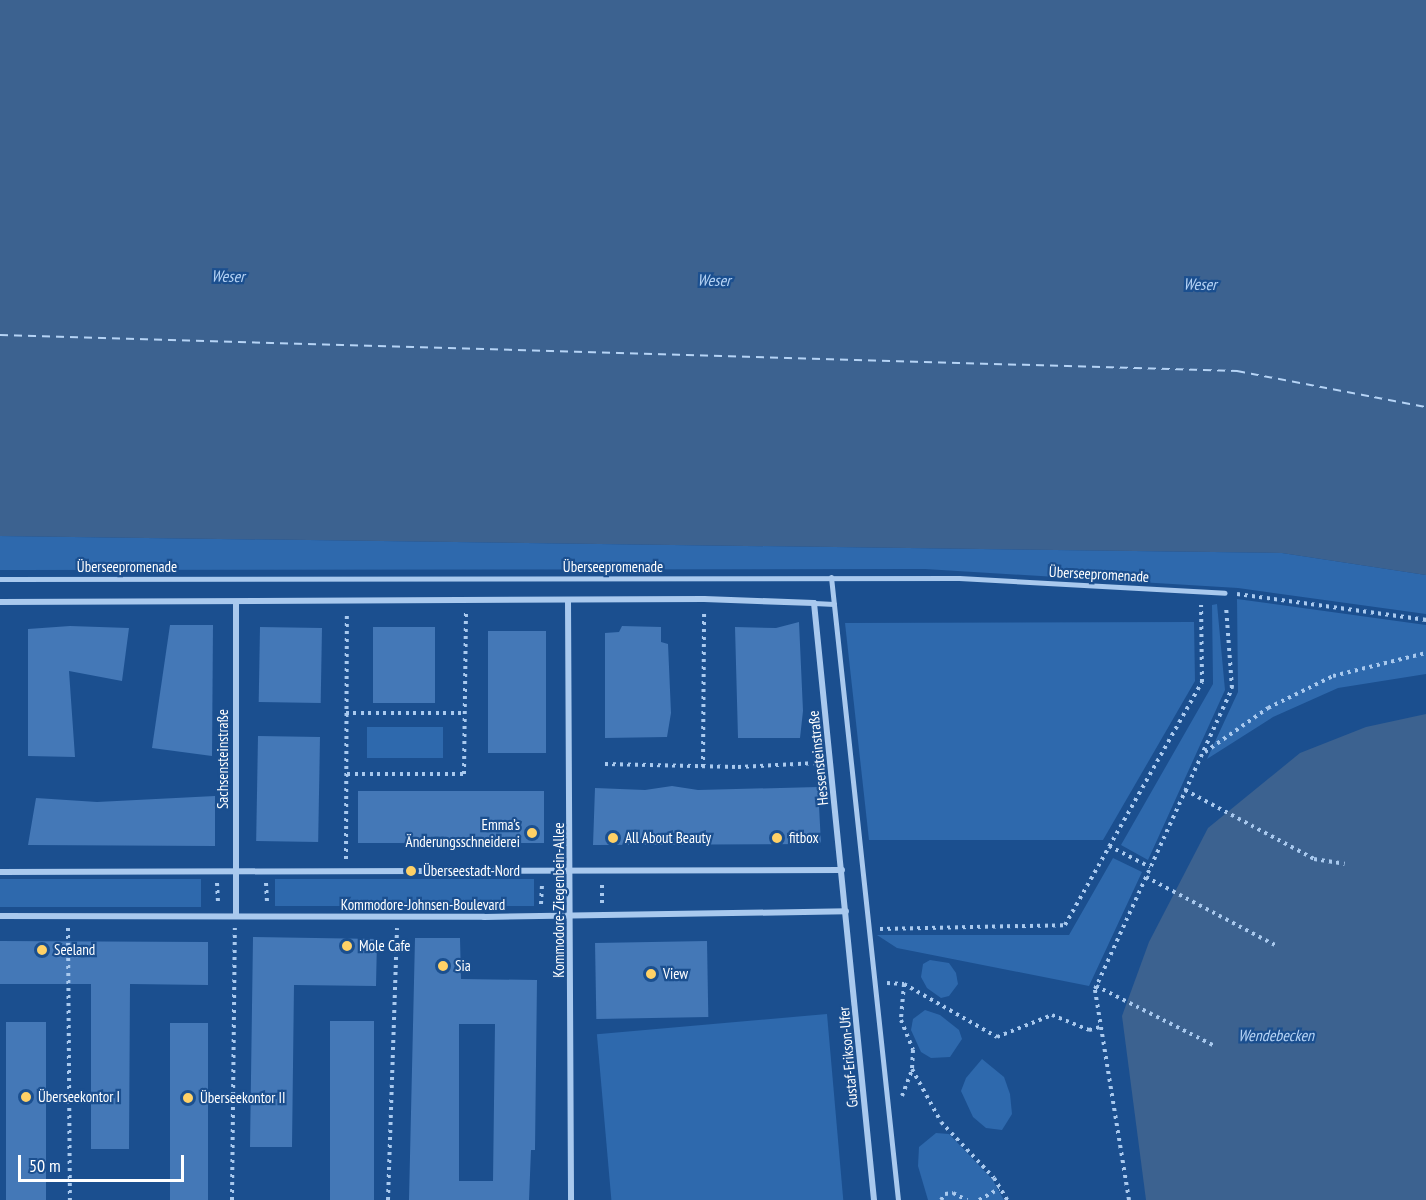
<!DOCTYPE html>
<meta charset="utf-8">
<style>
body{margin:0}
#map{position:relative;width:1426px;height:1200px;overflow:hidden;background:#1b4f8f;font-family:"PT Sans Narrow",sans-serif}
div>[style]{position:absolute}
.green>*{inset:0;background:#2e69ad;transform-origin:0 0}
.water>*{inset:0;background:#3c6290}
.ferry>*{height:1.5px;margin-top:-0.75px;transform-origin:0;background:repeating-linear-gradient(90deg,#b5d3f5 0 8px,transparent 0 14px)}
.building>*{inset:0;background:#4478b7;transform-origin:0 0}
.path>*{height:4px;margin-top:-2px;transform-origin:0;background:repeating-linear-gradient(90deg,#a9c9ee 0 3px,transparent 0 7.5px)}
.pedestrian>*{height:5px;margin:-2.5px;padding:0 2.5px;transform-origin:2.5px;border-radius:2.5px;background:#a9c9ee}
.minor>*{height:6px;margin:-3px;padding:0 3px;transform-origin:3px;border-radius:3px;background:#a9c9ee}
.dots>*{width:16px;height:16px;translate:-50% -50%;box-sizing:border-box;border:3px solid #1b4f8f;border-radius:50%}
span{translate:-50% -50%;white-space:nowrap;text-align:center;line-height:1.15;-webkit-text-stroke:4.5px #1b4f8f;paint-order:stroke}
.street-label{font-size:15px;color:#fff}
.poi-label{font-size:15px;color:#fff}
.right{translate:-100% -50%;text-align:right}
.left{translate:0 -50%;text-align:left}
.water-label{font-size:16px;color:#b5d3f5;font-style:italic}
.scale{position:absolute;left:18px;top:1155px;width:166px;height:27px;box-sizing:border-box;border:3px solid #fff;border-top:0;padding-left:8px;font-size:18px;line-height:21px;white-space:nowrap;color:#fff;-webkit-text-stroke:4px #1b4f8f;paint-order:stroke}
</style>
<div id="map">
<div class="green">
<i style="clip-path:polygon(0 536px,1282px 553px,1426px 575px,1426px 614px,1238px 588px,925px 569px,0 570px)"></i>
<i style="clip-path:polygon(1237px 599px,1426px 625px,1426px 674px,1338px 688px,1273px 717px,1207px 759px,1238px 692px)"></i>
<i style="clip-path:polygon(1217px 604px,1225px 690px,1148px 860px,1121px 845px,1213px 684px,1212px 605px)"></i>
<i style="clip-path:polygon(1194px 622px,1195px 681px,1103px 840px,869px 840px,845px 623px)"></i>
<i style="left:443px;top:727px;width:31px;height:76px;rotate:90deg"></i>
<i style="clip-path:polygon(1113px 858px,1142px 872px,1089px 986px,897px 948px,877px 935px,1069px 935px)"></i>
<i style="left:0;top:879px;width:201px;height:28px"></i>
<i style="left:534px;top:879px;width:27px;height:259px;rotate:90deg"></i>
<i style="clip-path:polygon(930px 960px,949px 963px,956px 973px,958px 984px,949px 996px,941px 998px,927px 988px,921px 977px,923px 964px)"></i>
<i style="clip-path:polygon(925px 1010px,940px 1015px,959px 1030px,962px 1039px,950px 1057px,931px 1058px,921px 1052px,911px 1030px,913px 1019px)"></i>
<i style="left:827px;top:1014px;width:187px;height:231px;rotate:85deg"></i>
<i style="clip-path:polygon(982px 1059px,1004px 1077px,1010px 1094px,1012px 1114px,1002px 1130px,986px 1128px,973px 1117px,961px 1091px,966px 1078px)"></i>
<i style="clip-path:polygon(936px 1133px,949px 1134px,992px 1179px,1004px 1200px,928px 1200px,918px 1166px,919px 1147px)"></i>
</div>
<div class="water">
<i style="clip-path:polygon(0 0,1426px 0,1426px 575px,1282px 553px,0 536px)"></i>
<i style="clip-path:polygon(1426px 714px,1426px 1200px,1146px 1200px,1122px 1016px,1149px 942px,1208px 828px,1300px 753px,1366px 727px)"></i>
</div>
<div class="ferry">
<i style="left:0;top:335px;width:1238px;rotate:1.67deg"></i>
<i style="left:1237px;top:371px;width:192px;rotate:10.8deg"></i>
</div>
<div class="building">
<i style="clip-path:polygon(799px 622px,803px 711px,800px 738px,738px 738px,735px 627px,776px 628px)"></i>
<i style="clip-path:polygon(170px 625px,213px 625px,212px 756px,152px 748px)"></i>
<i style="clip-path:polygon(70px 626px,129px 628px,122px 681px,69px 671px,75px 757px,28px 756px,28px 629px)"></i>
<i style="clip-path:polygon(622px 626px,661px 627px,661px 642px,668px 644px,671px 713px,667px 737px,605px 738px,605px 633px,619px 632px)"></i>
<i style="left:260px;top:627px;width:62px;height:75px;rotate:1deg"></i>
<i style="left:435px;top:627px;width:76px;height:62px;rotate:90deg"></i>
<i style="left:488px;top:631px;width:58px;height:122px"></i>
<i style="left:258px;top:736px;width:62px;height:105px;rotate:1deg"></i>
<i style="clip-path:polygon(672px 786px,698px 790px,818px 787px,821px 844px,593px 845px,595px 788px,645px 790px)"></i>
<i style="left:358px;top:791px;width:186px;height:52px"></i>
<i style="clip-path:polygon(215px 796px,215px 846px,28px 845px,36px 798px,97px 802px)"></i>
<i style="clip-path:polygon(253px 937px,377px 939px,376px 986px,294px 985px,292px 1147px,250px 1147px)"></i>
<i style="clip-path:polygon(evenodd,415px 938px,460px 938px,461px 979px,537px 980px,535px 1150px,531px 1150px,529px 1200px,409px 1200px,415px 938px,459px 1024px,495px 1024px,493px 1181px,459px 1181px,459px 1024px)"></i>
<i style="clip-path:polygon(0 941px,208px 942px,208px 985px,130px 984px,129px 1149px,91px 1149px,91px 984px,0 984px)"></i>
<i style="left:707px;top:941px;width:76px;height:112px;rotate:89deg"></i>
<i style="left:374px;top:1021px;width:179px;height:44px;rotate:90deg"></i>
<i style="left:6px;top:1022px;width:40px;height:178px"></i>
<i style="left:170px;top:1023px;width:38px;height:177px"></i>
</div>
<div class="path">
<i style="left:1237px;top:594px;width:191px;rotate:7.8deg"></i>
<i style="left:346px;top:713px;width:118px"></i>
<i style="left:1205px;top:752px;width:77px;rotate:-34.9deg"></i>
<i style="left:1268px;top:708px;width:72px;rotate:-26.2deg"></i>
<i style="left:1333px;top:676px;width:96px;rotate:-13.9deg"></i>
<i style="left:605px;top:764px;width:133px;rotate:1.3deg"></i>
<i style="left:738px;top:767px;width:79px;rotate:-2.9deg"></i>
<i style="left:703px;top:767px;width:156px;rotate:-89.6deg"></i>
<i style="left:347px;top:774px;width:117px"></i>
<i style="left:464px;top:774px;width:161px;rotate:-89.3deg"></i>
<i style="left:1185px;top:790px;width:146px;rotate:28.1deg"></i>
<i style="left:1314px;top:859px;width:31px;rotate:9deg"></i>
<i style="left:1109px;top:846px;width:46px;rotate:27.1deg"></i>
<i style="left:346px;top:859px;width:245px;rotate:-89.8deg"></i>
<i style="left:1146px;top:877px;width:146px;rotate:27.8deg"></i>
<i style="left:217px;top:883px;width:20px;rotate:87deg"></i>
<i style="left:266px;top:883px;width:20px;rotate:87deg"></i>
<i style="left:602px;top:903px;width:19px;rotate:-90deg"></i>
<i style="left:541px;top:904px;width:19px;rotate:-87deg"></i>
<i style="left:68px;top:928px;width:272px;rotate:89.6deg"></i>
<i style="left:880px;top:929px;width:185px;rotate:-1.2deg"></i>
<i style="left:1065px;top:925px;width:279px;rotate:-60.6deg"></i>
<i style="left:1202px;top:682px;width:77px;rotate:-90.7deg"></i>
<i style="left:887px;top:983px;width:17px;rotate:3deg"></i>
<i style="left:904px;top:984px;width:107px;rotate:29.7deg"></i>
<i style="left:997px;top:1037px;width:59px;rotate:-21.8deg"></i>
<i style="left:1052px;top:1015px;width:40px;rotate:22deg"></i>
<i style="left:1089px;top:1030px;width:11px;rotate:-15deg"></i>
<i style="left:904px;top:984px;width:36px;rotate:95deg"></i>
<i style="left:901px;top:1020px;width:32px;rotate:68deg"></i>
<i style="left:913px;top:1050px;width:19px;rotate:93deg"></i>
<i style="left:912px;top:1069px;width:60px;rotate:61.3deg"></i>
<i style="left:941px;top:1122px;width:77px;rotate:46.6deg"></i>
<i style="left:994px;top:1178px;width:26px;rotate:59deg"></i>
<i style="left:1096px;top:986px;width:133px;rotate:26.8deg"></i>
<i style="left:902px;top:1096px;width:28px;rotate:-69deg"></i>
<i style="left:232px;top:1200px;width:272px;rotate:-89.4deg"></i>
<i style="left:388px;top:1200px;width:272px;rotate:-88.1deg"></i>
<i style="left:941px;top:1200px;width:7px;rotate:-56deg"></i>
<i style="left:945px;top:1194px;width:8px;rotate:-7deg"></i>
<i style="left:953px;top:1193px;width:16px;rotate:27deg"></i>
<i style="left:979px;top:1200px;width:23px;rotate:-29deg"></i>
<i style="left:1129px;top:1200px;width:214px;rotate:-99.2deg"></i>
<i style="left:1095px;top:989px;width:331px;rotate:-65.5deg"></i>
<i style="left:1232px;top:688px;width:82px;rotate:-94.2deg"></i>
</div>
<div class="pedestrian">
<i style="left:831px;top:577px;width:627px;rotate:83.86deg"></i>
<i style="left:0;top:579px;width:959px;rotate:-0.06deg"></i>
<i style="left:959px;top:578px;width:266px;rotate:3.2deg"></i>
<i style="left:814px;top:603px;width:20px;rotate:3deg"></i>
</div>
<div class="minor">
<i style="left:568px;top:600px;width:600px;rotate:89.71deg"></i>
<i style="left:0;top:602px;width:704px;rotate:-0.24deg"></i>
<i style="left:704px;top:599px;width:110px;rotate:2.1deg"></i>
<i style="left:814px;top:603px;width:600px;rotate:84.26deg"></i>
<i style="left:0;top:872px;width:842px;rotate:-0.14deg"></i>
<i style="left:236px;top:915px;width:313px;rotate:-90deg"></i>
<i style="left:0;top:916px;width:484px;rotate:0.1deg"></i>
<i style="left:484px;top:917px;width:362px;rotate:-0.9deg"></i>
</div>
<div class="dots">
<i style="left:532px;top:833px;background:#ffd166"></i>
<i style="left:613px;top:838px;background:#ffd166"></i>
<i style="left:777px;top:838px;background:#ffd166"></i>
<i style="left:411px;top:871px;background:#ffd166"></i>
<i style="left:347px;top:946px;background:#ffd166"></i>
<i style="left:42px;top:950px;background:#ffd166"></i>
<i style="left:443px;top:966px;background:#ffd166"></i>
<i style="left:651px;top:974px;background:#ffd166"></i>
<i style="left:26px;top:1097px;background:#ffd166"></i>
<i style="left:188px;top:1098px;background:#ffd166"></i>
</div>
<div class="street-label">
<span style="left:127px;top:567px">Überseepromenade</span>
<span style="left:613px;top:567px">Überseepromenade</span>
<span style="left:1099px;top:574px;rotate:3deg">Überseepromenade</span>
<span style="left:818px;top:758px;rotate:-96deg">Hessensteinstraße</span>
<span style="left:223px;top:759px;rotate:-90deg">Sachsensteinstraße</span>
<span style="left:559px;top:900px;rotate:-90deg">Kommodore-Ziegenbein-Allee</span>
<span style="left:423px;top:905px">Kommodore-Johnsen-Boulevard</span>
<span style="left:848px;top:1057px;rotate:-95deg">Gustaf-Erikson-Ufer</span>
</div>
<div class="poi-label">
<span class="right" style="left:520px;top:833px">Emma’s<br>Änderungsschneiderei</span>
<span class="left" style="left:625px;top:838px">All About Beauty</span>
<span class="left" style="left:789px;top:838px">fitbox</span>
<span class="left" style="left:423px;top:871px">Überseestadt-Nord</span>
<span class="left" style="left:359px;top:946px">Mole Cafe</span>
<span class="left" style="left:54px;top:950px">Seeland</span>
<span class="left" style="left:455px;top:966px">Sia</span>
<span class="left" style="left:663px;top:974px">View</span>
<span class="left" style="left:38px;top:1097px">Überseekontor I</span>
<span class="left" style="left:200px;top:1098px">Überseekontor II</span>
</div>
<div class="water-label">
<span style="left:228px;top:276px;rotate:1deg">Weser</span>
<span style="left:714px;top:280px;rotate:1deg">Weser</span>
<span style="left:1200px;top:284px;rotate:1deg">Weser</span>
<span style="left:1276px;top:1035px">Wendebecken</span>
</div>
<div class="scale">50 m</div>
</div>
